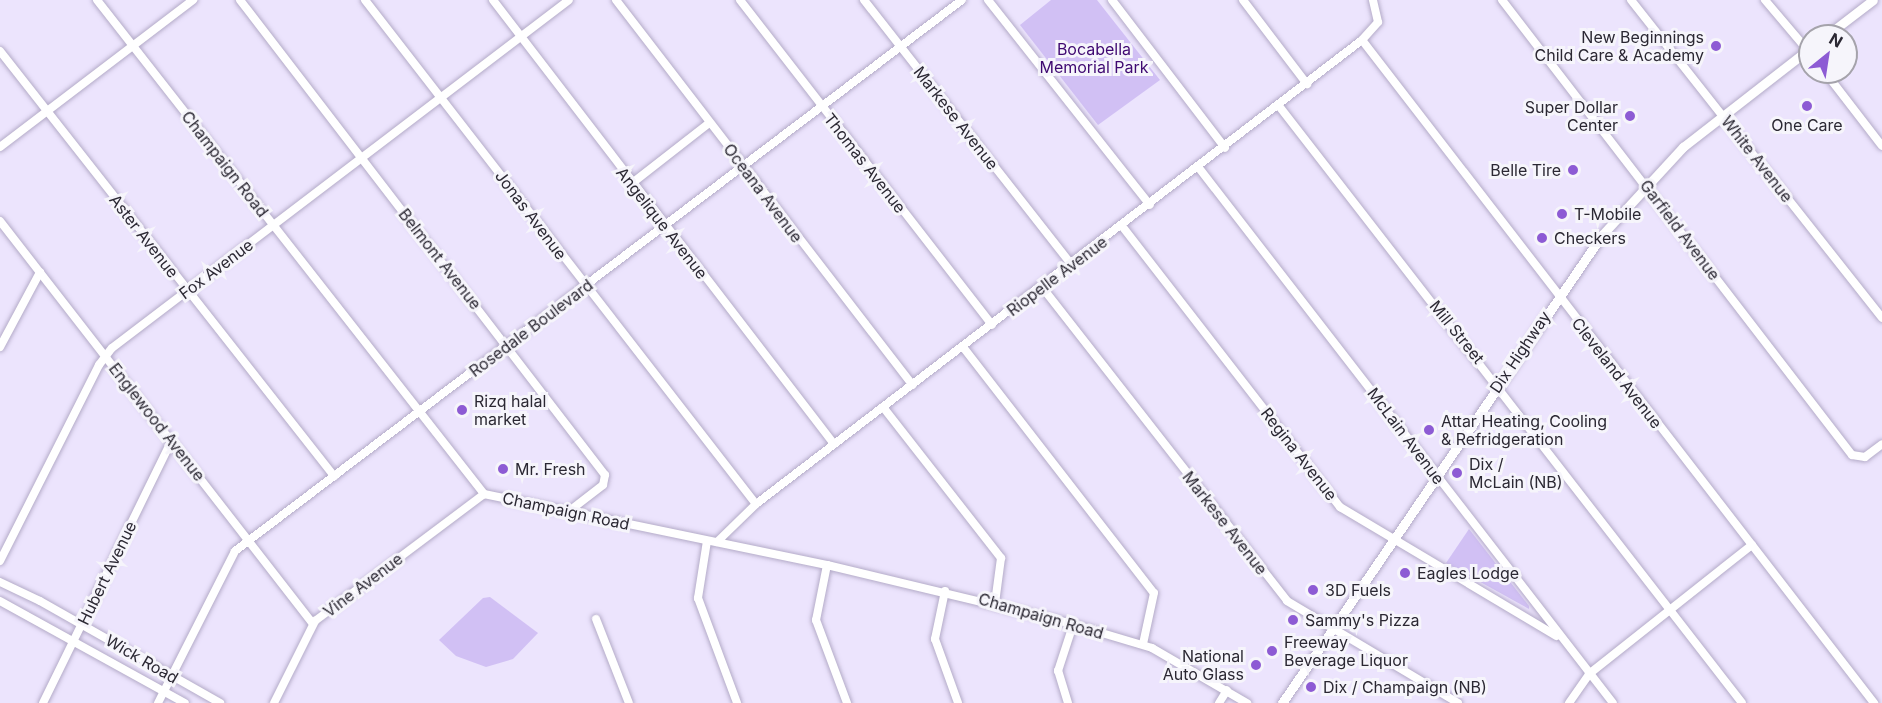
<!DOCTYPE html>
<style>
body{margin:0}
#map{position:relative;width:1882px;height:703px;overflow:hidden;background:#ece4fd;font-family:Inter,sans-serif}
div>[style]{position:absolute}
.green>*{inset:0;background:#d1c0f4}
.roads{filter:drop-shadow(0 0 2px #b4abc8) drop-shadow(0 0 2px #b4abc8)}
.minor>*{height:8px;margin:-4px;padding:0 4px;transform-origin:4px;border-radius:4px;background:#fff}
.major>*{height:9px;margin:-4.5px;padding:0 4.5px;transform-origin:4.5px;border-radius:4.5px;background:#fff}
.dots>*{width:16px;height:16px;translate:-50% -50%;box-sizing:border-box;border:3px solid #f6f5fb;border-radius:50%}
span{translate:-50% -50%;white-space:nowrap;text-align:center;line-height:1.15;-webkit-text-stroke:6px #f6f5fb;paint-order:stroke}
.poi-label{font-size:16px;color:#2b2833}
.right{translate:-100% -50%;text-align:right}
.left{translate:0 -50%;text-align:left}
.park-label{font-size:16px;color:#3f0971}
.street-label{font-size:16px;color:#2b2833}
.north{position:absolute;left:1798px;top:24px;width:60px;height:60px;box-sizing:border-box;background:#f6f5fb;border:2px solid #a5a3ab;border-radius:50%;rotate:30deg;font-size:16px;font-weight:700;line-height:24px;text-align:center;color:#2b2833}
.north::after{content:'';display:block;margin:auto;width:21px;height:27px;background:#8d5bd4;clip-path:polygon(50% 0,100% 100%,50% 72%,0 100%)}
</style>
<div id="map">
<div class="green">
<i style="clip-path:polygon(1051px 0,1097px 0,1160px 80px,1098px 125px,1020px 25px)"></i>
<i style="clip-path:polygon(1469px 529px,1529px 606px,1529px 609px,1446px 563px)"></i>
<i style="clip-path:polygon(490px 597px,538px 633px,513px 659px,486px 667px,456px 656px,439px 640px,483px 598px)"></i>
</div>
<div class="roads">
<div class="minor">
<i style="left:97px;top:0;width:628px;rotate:51.92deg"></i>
<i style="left:484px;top:494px;width:350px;rotate:11.7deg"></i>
<i style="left:827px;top:565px;width:245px;rotate:13.5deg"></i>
<i style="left:1065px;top:622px;width:91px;rotate:16.6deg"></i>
<i style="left:1152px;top:648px;width:110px;rotate:30.1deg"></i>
<i style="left:240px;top:0;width:599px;rotate:52.46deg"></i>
<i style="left:605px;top:475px;width:10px;rotate:101deg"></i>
<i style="left:603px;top:485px;width:44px;rotate:142.4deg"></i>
<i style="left:365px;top:0;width:638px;rotate:52.2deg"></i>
<i style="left:493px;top:0;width:560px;rotate:52.48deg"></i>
<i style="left:616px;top:0;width:486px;rotate:52.4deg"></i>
<i style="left:740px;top:0;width:411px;rotate:52.2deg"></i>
<i style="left:864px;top:0;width:335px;rotate:51.9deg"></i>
<i style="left:988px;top:0;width:261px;rotate:51.7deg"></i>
<i style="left:1112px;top:0;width:186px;rotate:52.6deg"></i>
<i style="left:1243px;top:0;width:106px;rotate:52.7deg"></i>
<i style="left:1502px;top:0;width:574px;rotate:52.43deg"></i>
<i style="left:1852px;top:455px;width:13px;rotate:9deg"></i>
<i style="left:1865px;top:457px;width:21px;rotate:-37deg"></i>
<i style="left:1631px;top:0;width:405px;rotate:51.7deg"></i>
<i style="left:1765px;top:0;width:70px;rotate:49.7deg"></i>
<i style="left:1362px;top:40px;width:838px;rotate:52.32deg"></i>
<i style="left:0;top:51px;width:541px;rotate:51.84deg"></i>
<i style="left:1825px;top:72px;width:93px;rotate:52.4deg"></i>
<i style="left:1279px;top:106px;width:755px;rotate:52.2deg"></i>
<i style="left:0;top:147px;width:243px;rotate:-37.3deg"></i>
<i style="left:1199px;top:168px;width:676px;rotate:52.27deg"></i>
<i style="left:631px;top:184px;width:99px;rotate:-38deg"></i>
<i style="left:0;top:221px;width:510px;rotate:52.16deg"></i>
<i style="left:1122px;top:226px;width:356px;rotate:52.2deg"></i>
<i style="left:1340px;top:507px;width:252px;rotate:30.8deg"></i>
<i style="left:1042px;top:287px;width:398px;rotate:52deg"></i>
<i style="left:1287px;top:601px;width:199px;rotate:30.8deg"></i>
<i style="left:0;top:347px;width:85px;rotate:-61.9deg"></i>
<i style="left:963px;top:347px;width:311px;rotate:52.2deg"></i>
<i style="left:1154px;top:593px;width:52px;rotate:102.2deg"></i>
<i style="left:883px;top:407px;width:192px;rotate:52deg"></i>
<i style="left:1001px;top:558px;width:45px;rotate:97.6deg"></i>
<i style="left:707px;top:541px;width:58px;rotate:99deg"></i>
<i style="left:698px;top:598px;width:112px;rotate:69.6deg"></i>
<i style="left:717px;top:542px;width:54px;rotate:-44.3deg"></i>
<i style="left:756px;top:504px;width:763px;rotate:-37.44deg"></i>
<i style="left:1362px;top:40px;width:24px;rotate:-48deg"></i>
<i style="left:1378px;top:22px;width:23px;rotate:-103deg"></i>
<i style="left:0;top:561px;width:220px;rotate:-63.2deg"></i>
<i style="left:99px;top:365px;width:21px;rotate:-53deg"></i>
<i style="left:112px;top:348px;width:574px;rotate:-37.29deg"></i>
<i style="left:827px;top:565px;width:56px;rotate:101.3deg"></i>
<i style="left:816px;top:620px;width:89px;rotate:69.5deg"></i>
<i style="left:0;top:582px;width:44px;rotate:25.4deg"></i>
<i style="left:40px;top:601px;width:207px;rotate:29.5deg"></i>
<i style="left:945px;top:591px;width:49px;rotate:101.8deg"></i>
<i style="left:935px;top:639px;width:68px;rotate:70.2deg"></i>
<i style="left:0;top:601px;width:211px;rotate:28.9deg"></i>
<i style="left:596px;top:619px;width:90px;rotate:68.6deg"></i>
<i style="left:43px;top:703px;width:291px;rotate:-63.9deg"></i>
<i style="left:158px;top:703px;width:170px;rotate:-63.1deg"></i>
<i style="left:235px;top:551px;width:912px;rotate:-37.16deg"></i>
<i style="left:274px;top:703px;width:92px;rotate:-63.4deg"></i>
<i style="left:315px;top:621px;width:211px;rotate:-36.9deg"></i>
<i style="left:1068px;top:703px;width:34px;rotate:-107deg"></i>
<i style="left:1058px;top:671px;width:48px;rotate:-71.9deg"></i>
<i style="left:1219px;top:703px;width:15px;rotate:-58deg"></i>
<i style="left:1569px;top:703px;width:35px;rotate:-55deg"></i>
<i style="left:1589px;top:674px;width:208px;rotate:-38.4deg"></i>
</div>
<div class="major">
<i style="left:1826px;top:36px;width:59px;rotate:-37.5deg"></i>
<i style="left:1282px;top:703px;width:567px;rotate:-55.64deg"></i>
<i style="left:1602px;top:235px;width:120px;rotate:-47.4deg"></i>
<i style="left:1683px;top:147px;width:161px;rotate:-37.9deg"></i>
</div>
</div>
<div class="dots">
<i style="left:1716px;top:46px;background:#8d5bd4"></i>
<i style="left:1807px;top:106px;background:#8d5bd4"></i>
<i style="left:1630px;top:116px;background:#8d5bd4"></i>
<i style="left:1573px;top:170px;background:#8d5bd4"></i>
<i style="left:1562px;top:214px;background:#8d5bd4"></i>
<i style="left:1542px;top:238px;background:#8d5bd4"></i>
<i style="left:462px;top:410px;background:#8d5bd4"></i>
<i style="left:1429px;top:430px;background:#8d5bd4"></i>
<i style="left:503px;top:469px;background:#8d5bd4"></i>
<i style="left:1457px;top:473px;background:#8d5bd4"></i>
<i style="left:1405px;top:573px;background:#8d5bd4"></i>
<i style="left:1313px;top:590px;background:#8d5bd4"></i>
<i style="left:1293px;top:620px;background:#8d5bd4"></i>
<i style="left:1272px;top:651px;background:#8d5bd4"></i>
<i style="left:1256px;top:665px;background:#8d5bd4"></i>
<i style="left:1311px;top:687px;background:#8d5bd4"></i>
</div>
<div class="poi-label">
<span class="right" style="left:1704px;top:46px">New Beginnings<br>Child Care &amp; Academy</span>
<span class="right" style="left:1618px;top:116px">Super Dollar<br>Center</span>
<span style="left:1807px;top:125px">One Care</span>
<span class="right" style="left:1561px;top:170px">Belle Tire</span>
<span class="left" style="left:1574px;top:214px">T-Mobile</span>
<span class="left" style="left:1554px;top:238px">Checkers</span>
<span class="left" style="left:474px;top:410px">Rizq halal<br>market</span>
<span class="left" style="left:1441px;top:430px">Attar Heating, Cooling<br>&amp; Refridgeration</span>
<span class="left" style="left:1469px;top:473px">Dix /<br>McLain (NB)</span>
<span class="left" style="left:515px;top:469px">Mr. Fresh</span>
<span class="left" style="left:1417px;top:573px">Eagles Lodge</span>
<span class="left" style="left:1325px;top:590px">3D Fuels</span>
<span class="left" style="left:1305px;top:620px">Sammy's Pizza</span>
<span class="left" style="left:1284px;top:651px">Freeway<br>Beverage Liquor</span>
<span class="right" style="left:1244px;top:665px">National<br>Auto Glass</span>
<span class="left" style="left:1323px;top:687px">Dix / Champaign (NB)</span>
</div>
<div class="park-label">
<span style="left:1094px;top:58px">Bocabella<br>Memorial Park</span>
</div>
<div class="street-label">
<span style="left:956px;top:118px;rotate:52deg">Markese Avenue</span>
<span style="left:1757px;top:159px;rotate:52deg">White Avenue</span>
<span style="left:865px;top:163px;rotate:52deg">Thomas Avenue</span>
<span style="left:225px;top:164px;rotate:52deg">Champaign Road</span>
<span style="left:763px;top:193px;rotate:53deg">Oceana Avenue</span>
<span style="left:531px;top:215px;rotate:53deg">Jonas Avenue</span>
<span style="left:662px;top:223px;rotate:52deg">Angelique Avenue</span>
<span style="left:1680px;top:230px;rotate:53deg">Garfield Avenue</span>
<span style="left:144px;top:236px;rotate:52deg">Aster Avenue</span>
<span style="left:440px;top:259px;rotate:52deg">Belmont Avenue</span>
<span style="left:216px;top:269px;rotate:-37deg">Fox Avenue</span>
<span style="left:1057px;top:276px;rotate:-37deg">Riopelle Avenue</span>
<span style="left:531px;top:328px;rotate:-37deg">Rosedale Boulevard</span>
<span style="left:1457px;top:332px;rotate:51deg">Mill Street</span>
<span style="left:1520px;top:352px;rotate:-56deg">Dix Highway</span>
<span style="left:1617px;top:373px;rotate:52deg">Cleveland Avenue</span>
<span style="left:157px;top:422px;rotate:52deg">Englewood Avenue</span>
<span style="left:1406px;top:436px;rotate:53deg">McLain Avenue</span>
<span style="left:1299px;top:454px;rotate:52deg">Regina Avenue</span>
<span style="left:566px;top:511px;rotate:12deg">Champaign Road</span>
<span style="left:1225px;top:523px;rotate:52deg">Markese Avenue</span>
<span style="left:107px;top:573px;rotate:-64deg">Hubert Avenue</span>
<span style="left:363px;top:585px;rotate:-37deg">Vine Avenue</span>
<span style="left:1041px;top:616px;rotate:16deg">Champaign Road</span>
<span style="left:142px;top:659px;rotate:30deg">Wick Road</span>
</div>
<div class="north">N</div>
</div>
